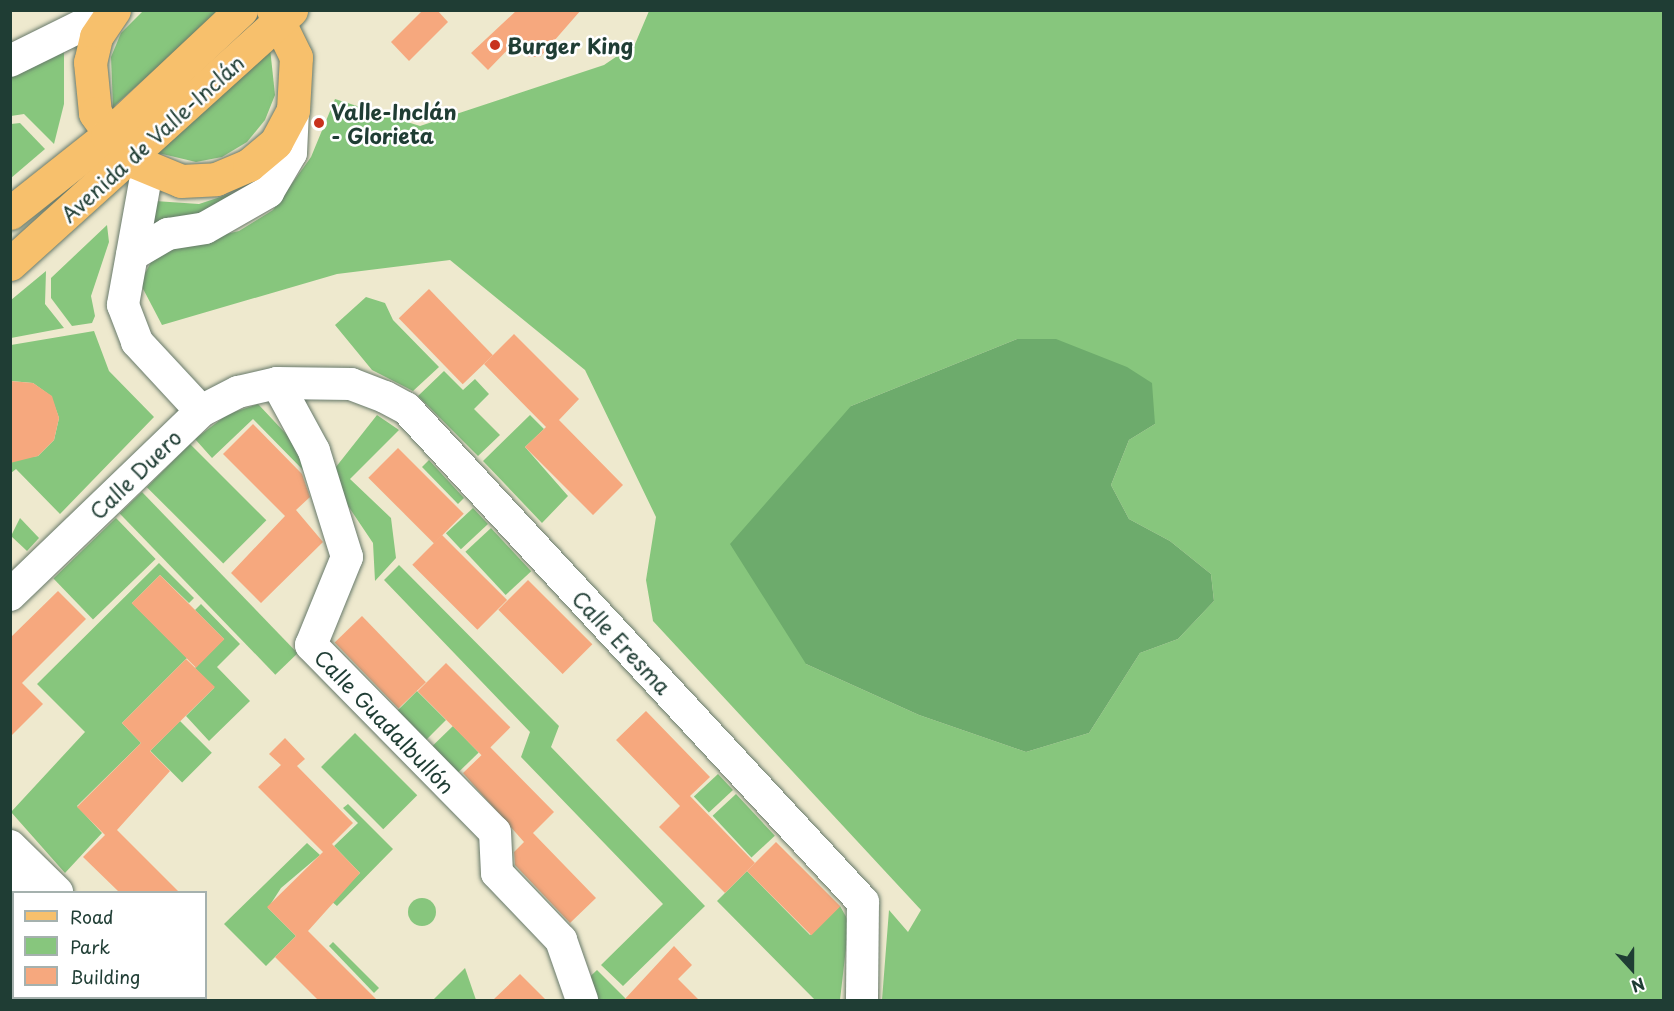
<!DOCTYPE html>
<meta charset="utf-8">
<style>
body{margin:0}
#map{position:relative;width:1674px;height:1011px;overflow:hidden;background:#eee9ce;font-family:"Playpen Sans",sans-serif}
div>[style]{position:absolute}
.green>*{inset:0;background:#87c67d;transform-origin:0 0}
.round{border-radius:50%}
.forest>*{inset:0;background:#6dab6c}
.building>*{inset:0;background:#f6a87e;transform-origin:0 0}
.roads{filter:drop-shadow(0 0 2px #67796a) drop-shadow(0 0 2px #67796a)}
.minor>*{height:32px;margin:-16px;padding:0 16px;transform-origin:16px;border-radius:16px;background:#fff}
.major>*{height:33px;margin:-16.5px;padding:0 16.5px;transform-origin:16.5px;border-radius:16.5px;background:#f7c06c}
.dots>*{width:16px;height:16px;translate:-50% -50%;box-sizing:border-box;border:3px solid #fff;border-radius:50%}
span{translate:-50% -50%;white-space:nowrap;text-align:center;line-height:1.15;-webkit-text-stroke:5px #fff;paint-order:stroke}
.poi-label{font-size:21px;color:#1f3d34;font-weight:700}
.left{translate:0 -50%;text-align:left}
.street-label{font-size:21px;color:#1f3d34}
.frame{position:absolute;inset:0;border:12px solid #1f3d34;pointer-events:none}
.legend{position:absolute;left:12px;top:891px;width:195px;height:108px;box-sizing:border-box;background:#fff;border:2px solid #a5b1ae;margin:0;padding:8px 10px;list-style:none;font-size:18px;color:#1f3d34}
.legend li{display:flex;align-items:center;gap:12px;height:30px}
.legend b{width:30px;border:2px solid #a5b1ae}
.north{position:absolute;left:1602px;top:939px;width:60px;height:60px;-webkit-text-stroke:4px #fff;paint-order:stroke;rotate:159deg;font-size:16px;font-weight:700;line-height:24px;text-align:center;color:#1f3d34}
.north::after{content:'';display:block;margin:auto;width:21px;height:27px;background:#1f3d34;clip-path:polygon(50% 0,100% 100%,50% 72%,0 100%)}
</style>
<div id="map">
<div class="green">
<i style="clip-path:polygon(143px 11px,221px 11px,113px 107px,111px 57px,121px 33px)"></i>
<i style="clip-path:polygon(evenodd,649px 11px,1663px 11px,1663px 1000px,882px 1000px,889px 910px,908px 932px,921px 910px,653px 621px,646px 580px,656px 517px,585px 370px,450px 260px,337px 274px,162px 325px,140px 283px,151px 262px,166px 248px,239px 231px,273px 210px,311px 157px,335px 99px,420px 126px,604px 65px,635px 44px,649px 11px,1017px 339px,1155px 424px,1129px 440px,1111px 485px,1129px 519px,1170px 541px,1211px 574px,1214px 601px,1178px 639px,1140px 653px,1089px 733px,1026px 752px,919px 715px,806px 664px,851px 406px,1017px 339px)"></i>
<i style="clip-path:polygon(270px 48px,275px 95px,265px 120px,247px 142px,222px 157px,196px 162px,154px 152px)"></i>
<i style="clip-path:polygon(64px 51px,64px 104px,54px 144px,24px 114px,11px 116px,10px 73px)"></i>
<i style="clip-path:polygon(20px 123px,45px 149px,11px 178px,11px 124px)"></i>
<i style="clip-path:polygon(245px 189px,231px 208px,146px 226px,155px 201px,199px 204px)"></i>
<i style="clip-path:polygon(107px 225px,109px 242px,91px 296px,95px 316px,92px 323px,72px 326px,51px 298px,51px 278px)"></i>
<i style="clip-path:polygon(46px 271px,45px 304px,64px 328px,11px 338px,11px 300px)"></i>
<i style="clip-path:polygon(366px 297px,385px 303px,393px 320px,439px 367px,413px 391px,372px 370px,335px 325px)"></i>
<i style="clip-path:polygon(94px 331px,109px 371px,154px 417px,60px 514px,16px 469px,11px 473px,11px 460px,38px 456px,54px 440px,59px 418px,51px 396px,33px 383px,11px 381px,11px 345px)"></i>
<i style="clip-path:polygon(444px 371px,463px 390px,475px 379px,489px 394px,474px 409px,500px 435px,478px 456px,418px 396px)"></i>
<i style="clip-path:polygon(258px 404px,304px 453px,304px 471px,253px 419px,212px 458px,195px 439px,228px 414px)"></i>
<i style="clip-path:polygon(377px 415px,399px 430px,350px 479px,391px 518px,396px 558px,375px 581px,373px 543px,336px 488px,332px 472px)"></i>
<i style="clip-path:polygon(530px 415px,544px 429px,525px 447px,568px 496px,542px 523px,483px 461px)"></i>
<i style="left:190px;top:444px;width:108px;height:61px;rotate:45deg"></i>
<i style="clip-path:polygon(429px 460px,464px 498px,458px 504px,422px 467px)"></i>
<i style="left:142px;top:492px;width:224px;height:31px;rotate:46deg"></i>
<i style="left:473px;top:508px;width:22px;height:37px;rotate:47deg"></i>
<i style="clip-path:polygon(20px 518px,39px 538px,27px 551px,11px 536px)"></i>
<i style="left:116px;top:518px;width:57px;height:87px;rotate:46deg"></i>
<i style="left:491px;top:528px;width:59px;height:35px;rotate:47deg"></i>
<i style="clip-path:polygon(159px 563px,194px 598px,189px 603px,160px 575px,132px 603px,187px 658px,122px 723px,141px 743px,77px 806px,102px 833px,65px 873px,11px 812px,85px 732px,37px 684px)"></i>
<i style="clip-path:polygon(399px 565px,559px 726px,551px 747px,705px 906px,623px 986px,601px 965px,663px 904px,521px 757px,530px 732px,384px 580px)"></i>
<i style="clip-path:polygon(201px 604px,240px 644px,217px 667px,250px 701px,209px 741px,186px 716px,214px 688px,195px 668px,224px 639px,195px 610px)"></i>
<i style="left:417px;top:691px;width:41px;height:37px;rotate:45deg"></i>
<i style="left:180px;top:721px;width:45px;height:42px;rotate:45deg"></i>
<i style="left:453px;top:726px;width:37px;height:38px;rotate:46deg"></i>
<i style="left:355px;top:733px;width:88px;height:48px;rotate:45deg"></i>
<i style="left:718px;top:774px;width:22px;height:33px;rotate:47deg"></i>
<i style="left:736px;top:794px;width:57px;height:32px;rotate:47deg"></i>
<i style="clip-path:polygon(348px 804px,393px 849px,337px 906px,331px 901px,360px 873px,334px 846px,358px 823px,343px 808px)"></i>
<i style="clip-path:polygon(307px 843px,320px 855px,281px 888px,268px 908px,296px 936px,266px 966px,224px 924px)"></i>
<i style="clip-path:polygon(747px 871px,810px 935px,840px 906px,849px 922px,840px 1000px,815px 1000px,717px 901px)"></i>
<i class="round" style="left:408px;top:898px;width:28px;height:28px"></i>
<i style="clip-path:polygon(333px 942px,379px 988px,374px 993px,329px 946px)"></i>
<i style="clip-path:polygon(465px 968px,476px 1000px,436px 1000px,434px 999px)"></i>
<i style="clip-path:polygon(597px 970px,627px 1000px,596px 1000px,581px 985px)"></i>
</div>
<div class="forest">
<i style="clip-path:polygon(1017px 339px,1056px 339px,1127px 367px,1152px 383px,1155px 424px,1129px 440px,1111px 485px,1129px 519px,1170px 541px,1211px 574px,1214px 601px,1178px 639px,1140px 653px,1089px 733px,1026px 752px,919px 715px,806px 664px,730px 544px,851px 406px)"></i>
</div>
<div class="building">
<i style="clip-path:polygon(423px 10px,437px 10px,448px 22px,409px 61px,391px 42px)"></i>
<i style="clip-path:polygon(517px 10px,581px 10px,540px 57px,528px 57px,514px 43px,488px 70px,471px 53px)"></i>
<i style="left:429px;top:289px;width:92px;height:42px;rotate:46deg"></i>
<i style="clip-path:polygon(514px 334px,579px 399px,559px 420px,623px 485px,593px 515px,525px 447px,546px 427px,484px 364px)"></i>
<i style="clip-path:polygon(10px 381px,33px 383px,52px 396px,59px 418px,54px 440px,38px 456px,10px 463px)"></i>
<i style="clip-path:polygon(253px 424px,302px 474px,310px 497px,296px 510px,323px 542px,261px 603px,231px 573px,285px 516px,223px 454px)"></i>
<i style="left:398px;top:448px;width:93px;height:42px;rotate:45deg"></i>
<i style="left:442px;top:535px;width:92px;height:42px;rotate:45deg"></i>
<i style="left:160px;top:575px;width:91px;height:40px;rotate:45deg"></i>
<i style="left:528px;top:580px;width:91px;height:42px;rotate:45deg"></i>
<i style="clip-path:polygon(58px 591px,86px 619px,22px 683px,43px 704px,10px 737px,10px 638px)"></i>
<i style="left:362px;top:616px;width:92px;height:38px;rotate:46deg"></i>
<i style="clip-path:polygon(186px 659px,215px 687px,150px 751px,170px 771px,117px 830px,179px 892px,119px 892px,83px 857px,105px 835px,77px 807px,141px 743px,122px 723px)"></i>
<i style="left:446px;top:663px;width:91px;height:40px;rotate:45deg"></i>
<i style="clip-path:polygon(646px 711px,710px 777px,690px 796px,755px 863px,725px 893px,659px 827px,685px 801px,680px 806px,616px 740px)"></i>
<i style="clip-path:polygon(285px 738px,305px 759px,297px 766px,353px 823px,332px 844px,360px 873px,308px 931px,377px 1000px,318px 1000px,275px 957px,296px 936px,267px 907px,323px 852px,258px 787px,281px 765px,269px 754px)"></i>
<i style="clip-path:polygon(490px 747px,554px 812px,533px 833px,596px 898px,570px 923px,515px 865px,514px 852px,524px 842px,463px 773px)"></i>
<i style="left:776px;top:842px;width:91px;height:41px;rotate:45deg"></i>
<i style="clip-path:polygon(674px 946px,692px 965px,678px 979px,699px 1000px,624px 1000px)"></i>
<i style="clip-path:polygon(520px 974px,546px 1000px,493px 1000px)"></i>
</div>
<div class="roads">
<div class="minor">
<i style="left:10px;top:61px;width:115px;rotate:-26.3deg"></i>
<i style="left:147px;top:171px;width:136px;rotate:100.2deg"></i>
<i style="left:123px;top:305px;width:40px;rotate:69deg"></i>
<i style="left:137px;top:342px;width:94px;rotate:47.2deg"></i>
<i style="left:132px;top:255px;width:42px;rotate:-30.3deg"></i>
<i style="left:168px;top:234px;width:37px;rotate:-9deg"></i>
<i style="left:205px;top:228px;width:73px;rotate:-29.7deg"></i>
<i style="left:268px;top:192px;width:45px;rotate:-59.5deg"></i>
<i style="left:291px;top:153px;width:43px;rotate:-87.3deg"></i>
<i style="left:277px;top:383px;width:77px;rotate:61.4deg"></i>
<i style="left:314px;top:451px;width:111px;rotate:72.7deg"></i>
<i style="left:347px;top:557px;width:95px;rotate:112.2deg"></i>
<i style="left:311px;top:645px;width:262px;rotate:45.5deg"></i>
<i style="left:495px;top:832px;width:41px;rotate:87.2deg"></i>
<i style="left:497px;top:873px;width:93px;rotate:46.3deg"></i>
<i style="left:561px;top:940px;width:64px;rotate:70.7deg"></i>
<i style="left:10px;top:595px;width:265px;rotate:-43.9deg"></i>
<i style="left:201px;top:411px;width:42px;rotate:-27.2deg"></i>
<i style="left:238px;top:392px;width:40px;rotate:-13deg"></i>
<i style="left:277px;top:383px;width:74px;rotate:0.8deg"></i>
<i style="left:351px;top:384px;width:36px;rotate:21deg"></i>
<i style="left:385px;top:397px;width:24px;rotate:28deg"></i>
<i style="left:406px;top:408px;width:673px;rotate:47.23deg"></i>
<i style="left:863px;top:902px;width:98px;rotate:90.6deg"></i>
<i style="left:10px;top:846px;width:66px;rotate:44.4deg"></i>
<i style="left:10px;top:877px;width:22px;rotate:43deg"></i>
<i style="left:130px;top:998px;width:4px;rotate:34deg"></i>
<i style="left:162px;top:998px;width:4px;rotate:34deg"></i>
</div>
<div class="major">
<i style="left:114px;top:10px;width:32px;rotate:124deg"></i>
<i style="left:96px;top:37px;width:26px;rotate:103deg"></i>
<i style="left:90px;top:62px;width:51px;rotate:84.4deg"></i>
<i style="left:95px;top:113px;width:57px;rotate:54.3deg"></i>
<i style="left:128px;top:159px;width:57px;rotate:22.5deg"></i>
<i style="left:181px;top:181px;width:35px;rotate:-3deg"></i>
<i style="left:216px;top:179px;width:36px;rotate:-23deg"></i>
<i style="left:249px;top:165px;width:35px;rotate:-40deg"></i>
<i style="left:276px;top:142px;width:36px;rotate:-62deg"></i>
<i style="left:293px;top:110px;width:53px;rotate:-86.8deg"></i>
<i style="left:296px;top:57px;width:52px;rotate:-116.1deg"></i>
<i style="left:10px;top:213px;width:124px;rotate:-38.4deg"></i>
<i style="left:107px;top:136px;width:184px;rotate:-43.2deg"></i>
<i style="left:10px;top:264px;width:379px;rotate:-42.1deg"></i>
</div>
</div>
<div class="dots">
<i style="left:495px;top:45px;background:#c8321e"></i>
<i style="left:319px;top:123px;background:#c8321e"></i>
</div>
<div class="poi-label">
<span class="left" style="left:507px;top:45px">Burger King</span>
<span class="left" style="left:331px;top:123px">Valle-Inclán<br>- Glorieta</span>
</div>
<div class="street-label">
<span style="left:152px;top:138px;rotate:-42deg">Avenida de Valle-Inclán</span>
<span style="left:135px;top:474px;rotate:-44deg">Calle Duero</span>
<span style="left:622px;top:642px;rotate:47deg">Calle Eresma</span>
<span style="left:385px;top:721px;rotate:46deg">Calle Guadalbullón</span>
</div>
<div class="frame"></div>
<ul class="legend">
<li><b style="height:8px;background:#f7c06c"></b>Road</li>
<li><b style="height:16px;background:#87c67d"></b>Park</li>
<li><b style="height:16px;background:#f6a87e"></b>Building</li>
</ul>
<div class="north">N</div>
</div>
